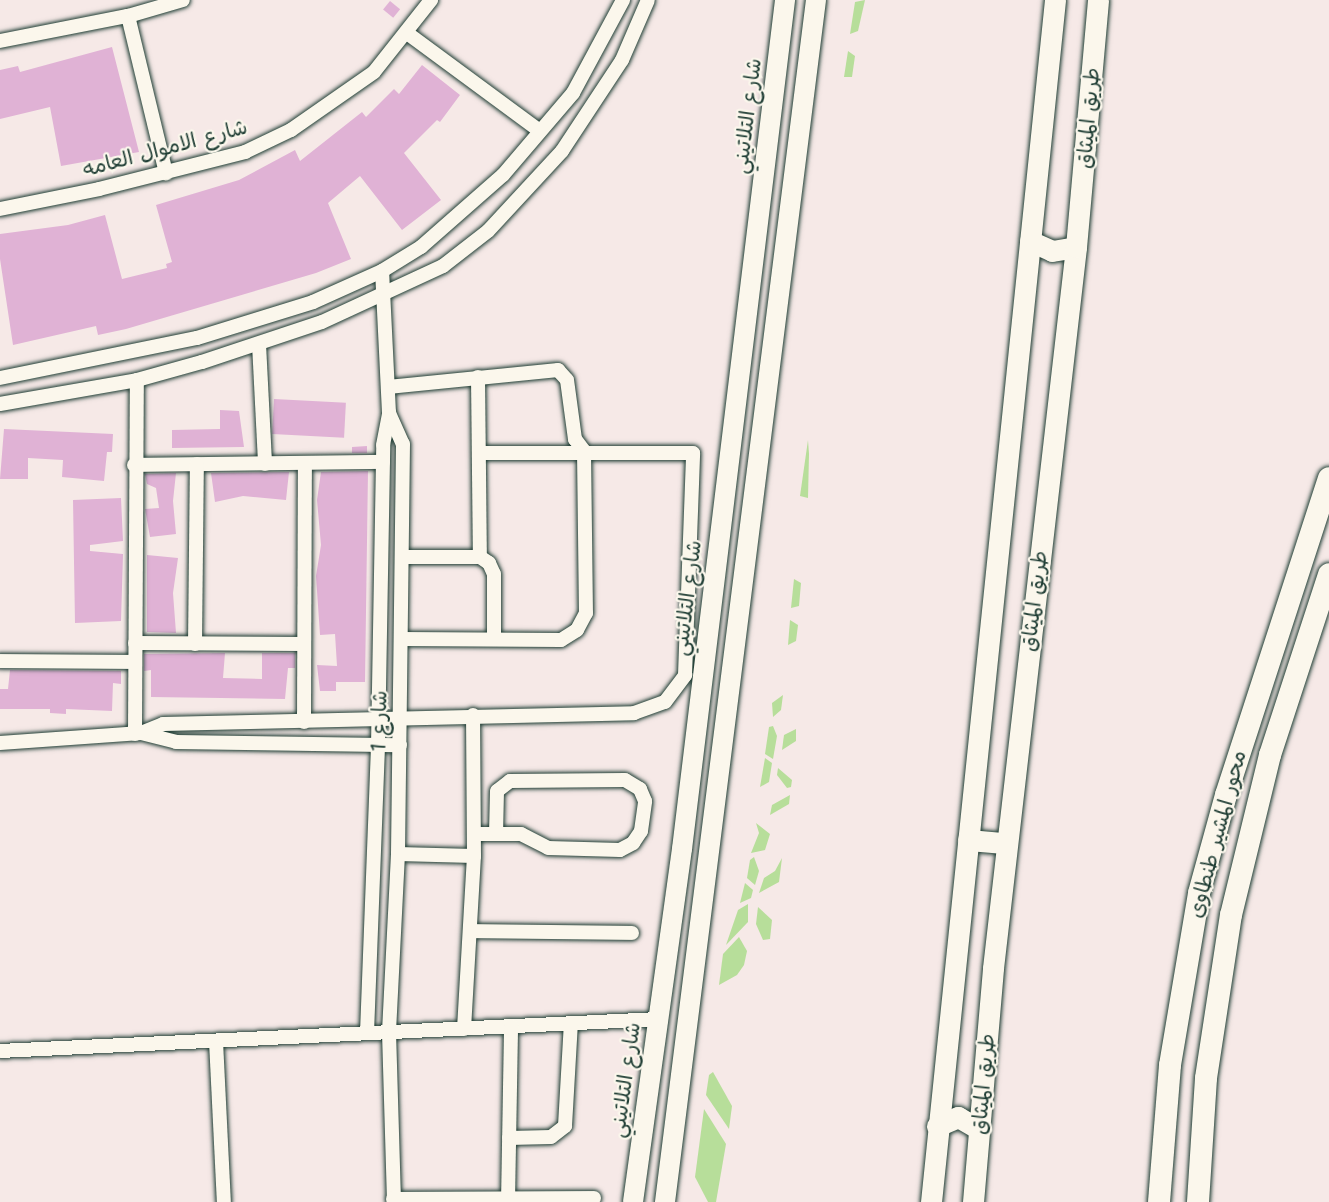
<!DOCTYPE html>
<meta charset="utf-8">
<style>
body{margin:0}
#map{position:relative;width:1329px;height:1202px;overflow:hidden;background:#f6e9e7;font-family:"Shantell Sans","Playpen Sans Arabic",sans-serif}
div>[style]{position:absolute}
.green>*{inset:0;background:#b7de9a}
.building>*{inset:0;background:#e0b2d5;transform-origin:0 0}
.roads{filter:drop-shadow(0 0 2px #1f3d34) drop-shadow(0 0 2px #1f3d34)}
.minor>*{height:14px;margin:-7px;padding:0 7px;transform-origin:7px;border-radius:7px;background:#fbf7ec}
.secondary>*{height:20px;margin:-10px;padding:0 10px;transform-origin:10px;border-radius:10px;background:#fbf7ec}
.primary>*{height:21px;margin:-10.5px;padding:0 10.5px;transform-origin:10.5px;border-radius:10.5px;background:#fbf7ec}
.trunk>*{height:22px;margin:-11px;padding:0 11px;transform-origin:11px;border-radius:11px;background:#fbf7ec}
span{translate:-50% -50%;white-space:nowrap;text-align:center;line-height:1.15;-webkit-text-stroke:4.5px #fbf7ec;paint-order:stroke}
.street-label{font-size:21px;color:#1f3d34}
</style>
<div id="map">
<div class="green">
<i style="clip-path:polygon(865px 0,858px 31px,850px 34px,855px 2px)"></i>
<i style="clip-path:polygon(848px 51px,855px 56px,852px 77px,844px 77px)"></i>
<i style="clip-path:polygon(808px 440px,809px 454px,808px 498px,800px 496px)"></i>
<i style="clip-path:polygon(794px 579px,801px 583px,799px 606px,791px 608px)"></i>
<i style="clip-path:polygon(790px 620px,798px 625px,796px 641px,788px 645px)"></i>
<i style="clip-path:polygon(783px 695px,781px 710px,773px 717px,772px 703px)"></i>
<i style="clip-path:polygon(773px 726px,777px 736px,773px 759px,765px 754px,769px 727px)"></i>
<i style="clip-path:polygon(796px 729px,796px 741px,782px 750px,784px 735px)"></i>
<i style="clip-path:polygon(765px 758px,772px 763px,769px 782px,760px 787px)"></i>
<i style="clip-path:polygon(778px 768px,792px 780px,791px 787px,787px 788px,777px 775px)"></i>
<i style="clip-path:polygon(790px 795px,789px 804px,770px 815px,772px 805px)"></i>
<i style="clip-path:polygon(756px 823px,770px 834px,765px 850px,751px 853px,759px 833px)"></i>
<i style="clip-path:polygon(754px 857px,759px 871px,755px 885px,747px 878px,750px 860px)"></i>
<i style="clip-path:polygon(782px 858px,779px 882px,759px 893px,764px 878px,775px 871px)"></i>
<i style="clip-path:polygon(745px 883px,753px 890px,751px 898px,740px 903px)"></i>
<i style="clip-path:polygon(748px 904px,748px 922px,726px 945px,738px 910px)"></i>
<i style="clip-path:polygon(758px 907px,772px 920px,770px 939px,763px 940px,756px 924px)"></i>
<i style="clip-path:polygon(739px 937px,747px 951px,744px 965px,737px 975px,719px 985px,723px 954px)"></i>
<i style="clip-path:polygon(713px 1072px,732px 1106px,729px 1129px,706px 1095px,709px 1075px)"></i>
<i style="clip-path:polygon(704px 1109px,726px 1144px,716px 1202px,708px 1202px,695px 1177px)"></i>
</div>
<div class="building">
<i style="left:390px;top:1px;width:13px;height:11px;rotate:39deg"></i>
<i style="clip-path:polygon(112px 47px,139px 152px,61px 166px,50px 107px,0 119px,0 70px,18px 66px,20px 72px)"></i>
<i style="clip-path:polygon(422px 65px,460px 95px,440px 122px,437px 120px,404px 153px,441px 200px,402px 230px,360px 176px,328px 203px,351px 259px,316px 273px,126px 329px,98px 335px,96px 326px,13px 345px,0 259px,0 234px,68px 225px,105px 215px,122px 279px,167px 268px,166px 264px,172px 262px,156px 205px,239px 180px,295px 150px,300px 161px,362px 112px,366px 117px,394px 89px,399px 94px)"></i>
<i style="left:274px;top:399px;width:72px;height:35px;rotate:3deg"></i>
<i style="clip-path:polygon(220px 410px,239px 411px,244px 447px,172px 448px,172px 430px,220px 429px)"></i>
<i style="clip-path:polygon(4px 429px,113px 434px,112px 452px,107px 452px,104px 481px,62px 477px,63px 460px,28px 458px,28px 479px,0 479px)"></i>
<i style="clip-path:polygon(367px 446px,367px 453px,352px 453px,352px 447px)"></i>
<i style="clip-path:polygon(368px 471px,365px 682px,336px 682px,336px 691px,320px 691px,317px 665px,337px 666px,335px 634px,320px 635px,316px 576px,321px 545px,317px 500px,321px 472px)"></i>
<i style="clip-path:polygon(289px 472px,286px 500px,243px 496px,215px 502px,211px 473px)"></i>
<i style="clip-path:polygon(176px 473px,173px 501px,176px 534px,150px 537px,145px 509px,159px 508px,156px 488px,147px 484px,145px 474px)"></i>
<i style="clip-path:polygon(121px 498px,123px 541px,90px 545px,90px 551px,123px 554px,121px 621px,75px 623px,73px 500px)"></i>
<i style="clip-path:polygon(147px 555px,178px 558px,173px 593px,176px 633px,147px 632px)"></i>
<i style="clip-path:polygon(225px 653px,223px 678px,262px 679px,262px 653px,295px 653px,295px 668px,288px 668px,285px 699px,151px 697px,151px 670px,144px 671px,144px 654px)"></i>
<i style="clip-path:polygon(10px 670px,121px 671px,121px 684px,113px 683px,112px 711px,66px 709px,66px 714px,50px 713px,50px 709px,0 709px,0 689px,8px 689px)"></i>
</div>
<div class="roads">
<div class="minor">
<i style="left:128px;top:16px;width:162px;rotate:76.4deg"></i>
<i style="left:407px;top:33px;width:165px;rotate:36.4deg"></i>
<i style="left:0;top:41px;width:130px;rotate:-11.1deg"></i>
<i style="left:128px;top:16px;width:57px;rotate:-16.2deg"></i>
<i style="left:0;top:209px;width:101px;rotate:-11.4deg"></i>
<i style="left:99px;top:189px;width:151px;rotate:-14.2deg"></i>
<i style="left:245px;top:152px;width:51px;rotate:-25.6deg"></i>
<i style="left:291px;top:130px;width:101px;rotate:-34.9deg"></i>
<i style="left:374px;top:72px;width:92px;rotate:-51.6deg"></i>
<i style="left:259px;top:344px;width:120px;rotate:87.1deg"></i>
<i style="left:478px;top:377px;width:180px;rotate:89.4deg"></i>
<i style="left:0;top:378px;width:201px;rotate:-11.5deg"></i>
<i style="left:197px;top:338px;width:121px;rotate:-17.2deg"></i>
<i style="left:313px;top:302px;width:76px;rotate:-24.2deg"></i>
<i style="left:382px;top:271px;width:46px;rotate:-31.6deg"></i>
<i style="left:421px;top:247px;width:109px;rotate:-41.3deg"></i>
<i style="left:503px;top:175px;width:108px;rotate:-49.5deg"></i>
<i style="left:573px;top:93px;width:106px;rotate:-61.7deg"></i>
<i style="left:388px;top:387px;width:171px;rotate:-5.7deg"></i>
<i style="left:558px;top:370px;width:13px;rotate:48deg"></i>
<i style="left:567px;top:380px;width:60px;rotate:82.3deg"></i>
<i style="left:575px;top:439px;width:15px;rotate:53deg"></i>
<i style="left:584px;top:451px;width:162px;rotate:89.3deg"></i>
<i style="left:586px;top:613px;width:19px;rotate:118deg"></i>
<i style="left:577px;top:630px;width:19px;rotate:148deg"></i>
<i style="left:561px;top:640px;width:160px;rotate:-179.6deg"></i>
<i style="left:0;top:404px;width:139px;rotate:-9.9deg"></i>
<i style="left:137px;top:380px;width:67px;rotate:-15.5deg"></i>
<i style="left:202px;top:362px;width:126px;rotate:-18.4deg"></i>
<i style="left:322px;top:322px;width:133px;rotate:-24.8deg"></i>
<i style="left:443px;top:266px;width:57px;rotate:-37.9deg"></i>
<i style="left:488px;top:231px;width:109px;rotate:-47.2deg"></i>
<i style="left:562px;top:151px;width:109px;rotate:-56.6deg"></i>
<i style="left:622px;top:60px;width:65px;rotate:-66.6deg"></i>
<i style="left:389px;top:413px;width:34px;rotate:66deg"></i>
<i style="left:403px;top:444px;width:410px;rotate:90.7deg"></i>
<i style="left:398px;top:854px;width:178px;rotate:92.9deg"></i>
<i style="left:389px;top:1032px;width:170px;rotate:88.3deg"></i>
<i style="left:134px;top:465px;width:249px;rotate:-0.7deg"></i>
<i style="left:402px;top:557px;width:78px"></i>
<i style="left:480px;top:557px;width:11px;rotate:34deg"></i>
<i style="left:489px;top:563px;width:12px;rotate:66deg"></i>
<i style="left:494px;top:574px;width:65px;rotate:90deg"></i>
<i style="left:135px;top:643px;width:169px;rotate:0.3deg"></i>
<i style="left:195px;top:644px;width:180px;rotate:-89.4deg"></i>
<i style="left:0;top:661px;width:135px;rotate:0.4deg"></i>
<i style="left:304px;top:722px;width:258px;rotate:-89.8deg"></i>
<i style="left:141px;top:733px;width:36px;rotate:14deg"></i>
<i style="left:176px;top:742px;width:224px;rotate:0.8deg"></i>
<i style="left:135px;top:734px;width:354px;rotate:-89.7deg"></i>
<i style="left:0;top:743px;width:141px;rotate:-4.1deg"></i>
<i style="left:141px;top:733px;width:24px;rotate:-22deg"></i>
<i style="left:163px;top:724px;width:471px;rotate:-1.3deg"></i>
<i style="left:634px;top:713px;width:33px;rotate:-20deg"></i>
<i style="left:665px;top:702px;width:34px;rotate:-53deg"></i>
<i style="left:685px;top:675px;width:222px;rotate:-87.9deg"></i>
<i style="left:693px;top:453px;width:213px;rotate:180deg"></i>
<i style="left:474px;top:834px;width:47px"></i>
<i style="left:521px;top:834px;width:30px;rotate:27deg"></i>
<i style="left:548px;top:848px;width:72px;rotate:1.6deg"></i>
<i style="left:620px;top:850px;width:15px;rotate:-28deg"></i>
<i style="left:633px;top:843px;width:14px;rotate:-56deg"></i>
<i style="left:641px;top:831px;width:30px;rotate:-82deg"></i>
<i style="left:645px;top:801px;width:13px;rotate:-113deg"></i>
<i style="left:640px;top:789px;width:17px;rotate:-149deg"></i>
<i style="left:625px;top:780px;width:115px;rotate:179.5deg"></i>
<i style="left:510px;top:781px;width:16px;rotate:142deg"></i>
<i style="left:497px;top:791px;width:43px;rotate:91.3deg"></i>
<i style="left:398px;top:854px;width:76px;rotate:1.5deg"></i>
<i style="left:470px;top:931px;width:162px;rotate:0.7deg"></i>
<i style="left:464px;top:1029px;width:173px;rotate:-86.7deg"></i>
<i style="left:474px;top:856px;width:141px;rotate:-90.4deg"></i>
<i style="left:367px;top:1033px;width:287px;rotate:-87.8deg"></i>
<i style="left:378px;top:746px;width:301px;rotate:-89deg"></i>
<i style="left:383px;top:445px;width:33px;rotate:-79deg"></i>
<i style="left:389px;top:413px;width:142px;rotate:-92.8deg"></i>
<i style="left:216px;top:1041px;width:161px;rotate:87.2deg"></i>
<i style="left:0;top:1051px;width:659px;rotate:-2.78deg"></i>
<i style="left:509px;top:1138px;width:42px;rotate:-1.4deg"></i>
<i style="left:551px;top:1137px;width:18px;rotate:-38deg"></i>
<i style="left:565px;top:1126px;width:103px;rotate:-86.7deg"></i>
<i style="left:393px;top:1199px;width:201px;rotate:-0.3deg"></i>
<i style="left:508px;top:1202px;width:176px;rotate:-89deg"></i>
</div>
<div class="secondary">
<i style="left:633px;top:1202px;width:356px;rotate:-82.1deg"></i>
<i style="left:682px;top:849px;width:855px;rotate:-83.08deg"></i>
<i style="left:665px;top:1202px;width:1211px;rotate:-82.84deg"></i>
</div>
<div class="primary">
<i style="left:1030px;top:241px;width:24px;rotate:24deg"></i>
<i style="left:1052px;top:251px;width:24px;rotate:-9deg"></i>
<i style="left:968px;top:840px;width:37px;rotate:5deg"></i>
<i style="left:937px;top:1126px;width:23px;rotate:-23deg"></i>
<i style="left:958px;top:1117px;width:24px;rotate:30deg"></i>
<i style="left:931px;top:1202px;width:1208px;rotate:-84.11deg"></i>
<i style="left:973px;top:1202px;width:235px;rotate:-85.1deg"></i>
<i style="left:993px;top:968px;width:726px;rotate:-83.43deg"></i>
<i style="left:1076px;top:247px;width:248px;rotate:-84.9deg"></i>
</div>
<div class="trunk">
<i style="left:1159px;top:1202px;width:137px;rotate:-85.4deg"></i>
<i style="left:1170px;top:1065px;width:174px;rotate:-80.4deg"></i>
<i style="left:1199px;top:893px;width:102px;rotate:-74.6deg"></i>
<i style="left:1226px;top:795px;width:333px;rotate:-72deg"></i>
<i style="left:1198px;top:1202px;width:124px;rotate:-86.3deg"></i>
<i style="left:1206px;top:1078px;width:165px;rotate:-81.3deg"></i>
<i style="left:1231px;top:915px;width:165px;rotate:-76.3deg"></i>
<i style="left:1270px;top:755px;width:190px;rotate:-71.9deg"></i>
</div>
</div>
<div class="street-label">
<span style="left:747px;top:116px;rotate:-83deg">شارع التلاتيني</span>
<span style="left:1088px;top:118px;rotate:-85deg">طريق الميثاق</span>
<span style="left:165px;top:148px;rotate:-15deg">شارع الاموال العامه</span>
<span style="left:687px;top:598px;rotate:-83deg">شارع التلاتيني</span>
<span style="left:1034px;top:601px;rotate:-83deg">طريق الميثاق</span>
<span style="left:379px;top:721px;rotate:-89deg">شارع 1</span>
<span style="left:1217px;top:834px;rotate:-75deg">محور المشير طنطاوى</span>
<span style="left:625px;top:1080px;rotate:-82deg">شارع التلاتيني</span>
<span style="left:983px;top:1084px;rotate:-85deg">طريق الميثاق</span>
</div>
</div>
